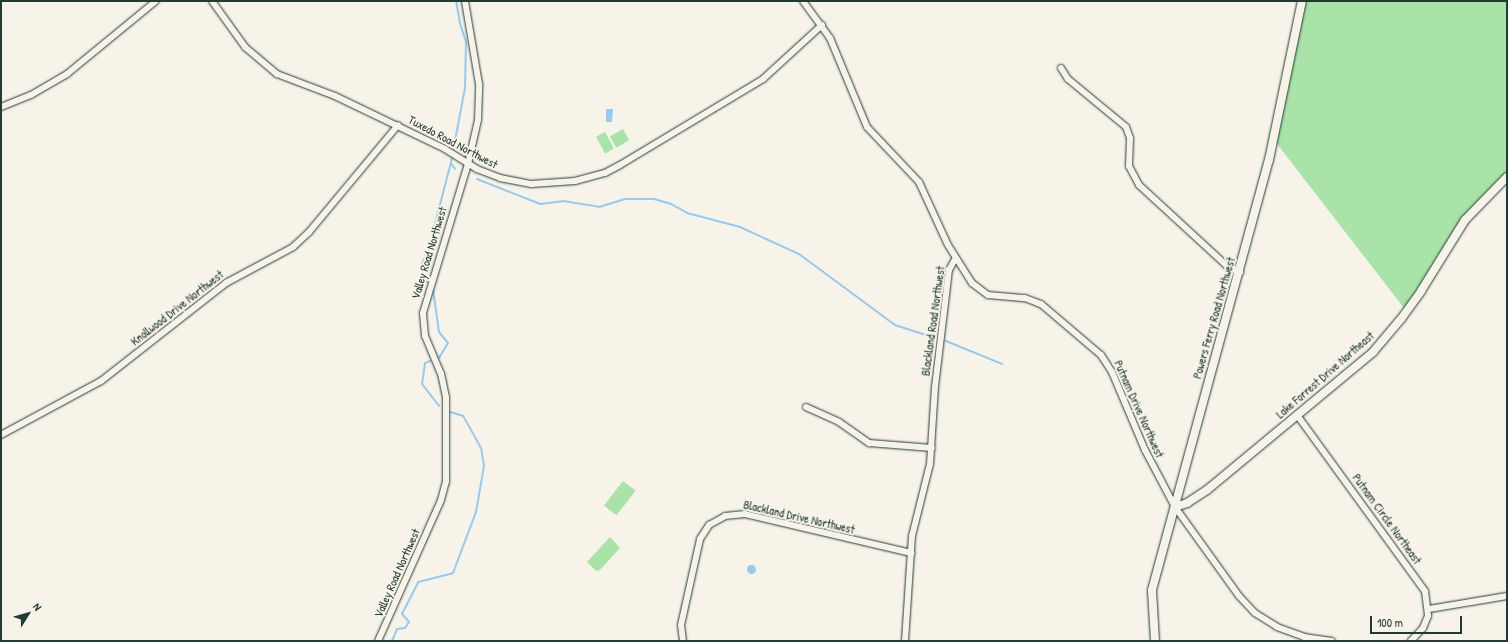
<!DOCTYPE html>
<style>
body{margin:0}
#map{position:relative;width:1508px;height:642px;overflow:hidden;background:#f7f3e8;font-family:"Patrick Hand",sans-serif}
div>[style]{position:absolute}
.green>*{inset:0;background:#a9e3a8;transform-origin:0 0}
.water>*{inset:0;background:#95caf3}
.round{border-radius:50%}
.stream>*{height:2px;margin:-1px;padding:0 1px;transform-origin:1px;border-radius:1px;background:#95caf3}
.roads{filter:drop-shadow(0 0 1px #1f3d34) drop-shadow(0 0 1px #1f3d34)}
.minor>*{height:6px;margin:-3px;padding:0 3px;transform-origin:3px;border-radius:3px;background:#f7f3e8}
.tertiary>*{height:8px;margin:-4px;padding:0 4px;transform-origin:4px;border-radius:4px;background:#f7f3e8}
span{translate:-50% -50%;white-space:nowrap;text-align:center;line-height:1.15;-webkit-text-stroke:4px #f7f3e8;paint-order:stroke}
.street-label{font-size:12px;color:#1f3d34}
.frame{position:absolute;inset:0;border:2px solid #1f3d34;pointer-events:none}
.north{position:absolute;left:8px;top:594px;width:40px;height:40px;-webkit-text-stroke:3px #f7f3e8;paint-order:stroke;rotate:53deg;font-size:11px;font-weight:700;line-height:16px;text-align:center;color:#1f3d34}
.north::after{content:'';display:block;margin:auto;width:14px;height:18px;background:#1f3d34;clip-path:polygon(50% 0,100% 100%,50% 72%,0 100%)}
.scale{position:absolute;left:1370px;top:616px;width:92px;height:18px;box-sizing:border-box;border:2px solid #1f3d34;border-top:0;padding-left:5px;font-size:12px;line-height:14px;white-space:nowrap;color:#1f3d34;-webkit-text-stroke:3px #f7f3e8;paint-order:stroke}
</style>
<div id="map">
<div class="green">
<i style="clip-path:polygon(1302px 1px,1507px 1px,1507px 178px,1467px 214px,1407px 312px,1271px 136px)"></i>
<i style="left:623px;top:129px;width:13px;height:15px;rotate:61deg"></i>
<i style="left:605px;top:132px;width:19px;height:10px;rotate:62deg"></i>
<i style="left:623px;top:481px;width:16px;height:31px;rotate:38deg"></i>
<i style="clip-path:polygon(610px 537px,620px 548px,600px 570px,596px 571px,587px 562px)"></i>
</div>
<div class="water">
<i style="clip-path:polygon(606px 109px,613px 109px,612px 122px,606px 122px)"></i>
<i class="round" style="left:746.5px;top:564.5px;width:9px;height:9px"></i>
</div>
<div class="stream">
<i style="left:451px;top:163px;width:7px;rotate:56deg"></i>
<i style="left:477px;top:179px;width:68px;rotate:21.6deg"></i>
<i style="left:540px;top:204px;width:23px;rotate:-7deg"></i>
<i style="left:563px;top:201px;width:36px;rotate:9deg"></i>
<i style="left:599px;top:207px;width:28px;rotate:-17deg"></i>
<i style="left:626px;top:199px;width:28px"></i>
<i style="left:654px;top:199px;width:18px;rotate:16deg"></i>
<i style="left:671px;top:204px;width:18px;rotate:29deg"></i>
<i style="left:687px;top:213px;width:55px;rotate:14.8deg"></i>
<i style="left:740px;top:227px;width:65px;rotate:24.6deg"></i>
<i style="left:799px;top:254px;width:119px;rotate:36.5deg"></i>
<i style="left:895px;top:325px;width:39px;rotate:18deg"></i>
<i style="left:427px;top:282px;width:16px;rotate:-117deg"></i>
<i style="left:420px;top:268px;width:19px;rotate:-65deg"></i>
<i style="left:428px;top:251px;width:92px;rotate:-75.5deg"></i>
<i style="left:451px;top:162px;width:75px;rotate:-79.3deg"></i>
<i style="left:465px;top:88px;width:46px;rotate:-88.8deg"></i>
<i style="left:466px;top:42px;width:20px;rotate:-108deg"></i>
<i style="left:460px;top:23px;width:22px;rotate:-100deg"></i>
<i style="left:433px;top:289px;width:43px;rotate:82.1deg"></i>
<i style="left:439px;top:332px;width:14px;rotate:51deg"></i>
<i style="left:448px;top:343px;width:17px;rotate:121deg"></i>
<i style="left:946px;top:341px;width:61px;rotate:22.3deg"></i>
<i style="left:430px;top:361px;width:5px;rotate:158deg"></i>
<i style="left:425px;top:363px;width:21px;rotate:98deg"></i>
<i style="left:422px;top:384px;width:28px;rotate:52deg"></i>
<i style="left:392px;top:641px;width:13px;rotate:-67deg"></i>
<i style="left:397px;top:629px;width:8px;rotate:-7deg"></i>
<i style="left:405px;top:628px;width:7px;rotate:-56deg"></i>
<i style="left:409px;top:622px;width:11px;rotate:-131deg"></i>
<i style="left:402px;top:614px;width:36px;rotate:-63deg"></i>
<i style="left:418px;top:582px;width:36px;rotate:-14deg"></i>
<i style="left:453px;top:573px;width:65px;rotate:-69.3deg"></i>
<i style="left:476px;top:512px;width:47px;rotate:-80.1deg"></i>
<i style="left:484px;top:466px;width:18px;rotate:-99deg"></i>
<i style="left:481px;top:448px;width:37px;rotate:-119deg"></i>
<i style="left:463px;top:416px;width:13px;rotate:-162deg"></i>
</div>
<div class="roads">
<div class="minor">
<i style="left:212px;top:1px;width:57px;rotate:54.3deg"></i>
<i style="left:245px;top:47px;width:42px;rotate:40.2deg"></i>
<i style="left:277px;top:74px;width:62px;rotate:20.8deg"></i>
<i style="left:335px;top:96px;width:122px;rotate:25.7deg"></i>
<i style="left:445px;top:149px;width:38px;rotate:32deg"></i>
<i style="left:477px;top:169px;width:25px;rotate:21deg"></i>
<i style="left:500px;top:178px;width:32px;rotate:11deg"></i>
<i style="left:531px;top:184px;width:44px;rotate:-3.9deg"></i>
<i style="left:575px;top:181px;width:31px;rotate:-15deg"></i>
<i style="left:605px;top:173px;width:17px;rotate:-28deg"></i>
<i style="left:620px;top:165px;width:167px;rotate:-31deg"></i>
<i style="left:763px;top:79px;width:80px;rotate:-42.5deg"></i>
<i style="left:803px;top:1px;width:46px;rotate:53.9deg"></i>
<i style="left:830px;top:38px;width:96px;rotate:67.4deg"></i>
<i style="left:867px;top:127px;width:76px;rotate:46.6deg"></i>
<i style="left:919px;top:182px;width:69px;rotate:65.3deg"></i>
<i style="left:948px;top:245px;width:45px;rotate:57.7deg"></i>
<i style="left:972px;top:283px;width:20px;rotate:37deg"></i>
<i style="left:988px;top:295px;width:37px;rotate:5deg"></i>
<i style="left:1025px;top:298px;width:17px;rotate:21deg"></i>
<i style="left:1041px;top:304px;width:79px;rotate:40.4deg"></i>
<i style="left:1101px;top:355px;width:20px;rotate:57deg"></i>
<i style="left:1112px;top:372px;width:85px;rotate:67.1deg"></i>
<i style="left:1145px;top:450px;width:64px;rotate:62.2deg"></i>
<i style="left:1175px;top:507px;width:110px;rotate:54.3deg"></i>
<i style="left:1239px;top:596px;width:23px;rotate:47deg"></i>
<i style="left:1255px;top:613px;width:26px;rotate:32deg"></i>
<i style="left:1277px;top:627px;width:29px;rotate:20deg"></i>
<i style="left:1304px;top:637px;width:28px;rotate:8deg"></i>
<i style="left:1061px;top:68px;width:13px;rotate:58deg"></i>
<i style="left:1068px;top:79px;width:75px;rotate:39.6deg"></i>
<i style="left:1126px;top:127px;width:12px;rotate:70deg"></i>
<i style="left:1130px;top:138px;width:28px;rotate:92deg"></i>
<i style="left:1129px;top:166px;width:21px;rotate:62deg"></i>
<i style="left:1139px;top:185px;width:118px;rotate:42.6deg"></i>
<i style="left:1226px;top:265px;width:16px;rotate:27deg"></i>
<i style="left:1px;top:107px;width:32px;rotate:-22deg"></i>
<i style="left:31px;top:95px;width:42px;rotate:-30.3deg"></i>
<i style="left:67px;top:74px;width:115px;rotate:-39.4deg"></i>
<i style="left:806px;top:407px;width:36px;rotate:24deg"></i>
<i style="left:839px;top:422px;width:37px;rotate:35deg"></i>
<i style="left:869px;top:443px;width:63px;rotate:4.5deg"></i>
<i style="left:1297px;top:415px;width:218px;rotate:54deg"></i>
<i style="left:1425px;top:591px;width:25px;rotate:83deg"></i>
<i style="left:1428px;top:616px;width:13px;rotate:113deg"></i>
<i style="left:1423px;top:628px;width:18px;rotate:133deg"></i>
<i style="left:1px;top:435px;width:114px;rotate:-28.4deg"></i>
<i style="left:101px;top:381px;width:159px;rotate:-38.1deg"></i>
<i style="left:226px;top:283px;width:76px;rotate:-28.2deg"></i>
<i style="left:293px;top:247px;width:22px;rotate:-43deg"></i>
<i style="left:309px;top:232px;width:139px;rotate:-50.2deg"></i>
<i style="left:1429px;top:609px;width:79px;rotate:-9.5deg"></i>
<i style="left:378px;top:641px;width:154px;rotate:-65.9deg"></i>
<i style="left:441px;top:500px;width:20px;rotate:-75deg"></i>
<i style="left:446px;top:481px;width:84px;rotate:-90deg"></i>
<i style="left:446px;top:397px;width:24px;rotate:-102deg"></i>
<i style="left:441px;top:374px;width:41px;rotate:-112.8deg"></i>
<i style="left:425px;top:336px;width:23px;rotate:-95deg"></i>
<i style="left:423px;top:313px;width:156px;rotate:-73.2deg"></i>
<i style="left:468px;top:164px;width:45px;rotate:-77.2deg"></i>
<i style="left:478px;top:120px;width:36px;rotate:-88deg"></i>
<i style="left:479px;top:84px;width:84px;rotate:-99.6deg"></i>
<i style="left:683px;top:641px;width:16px;rotate:-97deg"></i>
<i style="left:681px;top:625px;width:88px;rotate:-77.5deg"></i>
<i style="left:700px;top:539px;width:17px;rotate:-57deg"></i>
<i style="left:709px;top:525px;width:18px;rotate:-29deg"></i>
<i style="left:725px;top:516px;width:20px;rotate:-6deg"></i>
<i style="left:745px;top:514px;width:171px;rotate:13.2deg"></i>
<i style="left:905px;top:641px;width:105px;rotate:-86.2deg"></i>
<i style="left:912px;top:536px;width:74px;rotate:-76deg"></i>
<i style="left:930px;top:464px;width:77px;rotate:-86.3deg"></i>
<i style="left:935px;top:387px;width:118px;rotate:-83.2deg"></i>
<i style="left:949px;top:270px;width:13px;rotate:-61deg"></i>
</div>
<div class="tertiary">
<i style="left:1175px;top:507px;width:13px;rotate:-18deg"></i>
<i style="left:1187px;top:503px;width:24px;rotate:-33deg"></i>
<i style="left:1207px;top:490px;width:216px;rotate:-39.7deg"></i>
<i style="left:1373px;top:352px;width:43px;rotate:-49.7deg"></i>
<i style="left:1401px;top:319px;width:34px;rotate:-54deg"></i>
<i style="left:1421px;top:291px;width:84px;rotate:-58.2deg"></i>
<i style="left:1465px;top:220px;width:60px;rotate:-45.7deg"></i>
<i style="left:1155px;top:641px;width:51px;rotate:-93.4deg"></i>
<i style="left:1152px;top:590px;width:446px;rotate:-74.8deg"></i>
<i style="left:1269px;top:160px;width:162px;rotate:-78.3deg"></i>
</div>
</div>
<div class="street-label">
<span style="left:453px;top:142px;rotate:28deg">Tuxedo Road Northwest</span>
<span style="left:429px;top:253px;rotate:-73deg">Valley Road Northwest</span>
<span style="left:177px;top:308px;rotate:-38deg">Knollwood Drive Northwest</span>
<span style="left:1214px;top:318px;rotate:-74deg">Powers Ferry Road Northwest</span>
<span style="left:933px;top:321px;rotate:-82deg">Blackland Road Northwest</span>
<span style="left:1325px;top:375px;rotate:-41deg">Lake Forrest Drive Northeast</span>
<span style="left:1139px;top:409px;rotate:66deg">Putnam Drive Northwest</span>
<span style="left:799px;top:517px;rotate:13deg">Blackland Drive Northwest</span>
<span style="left:1387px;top:519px;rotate:54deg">Putnam Circle Northeast</span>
<span style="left:397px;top:573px;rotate:-66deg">Valley Road Northwest</span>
</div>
<div class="frame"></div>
<div class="north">N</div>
<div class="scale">100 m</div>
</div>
